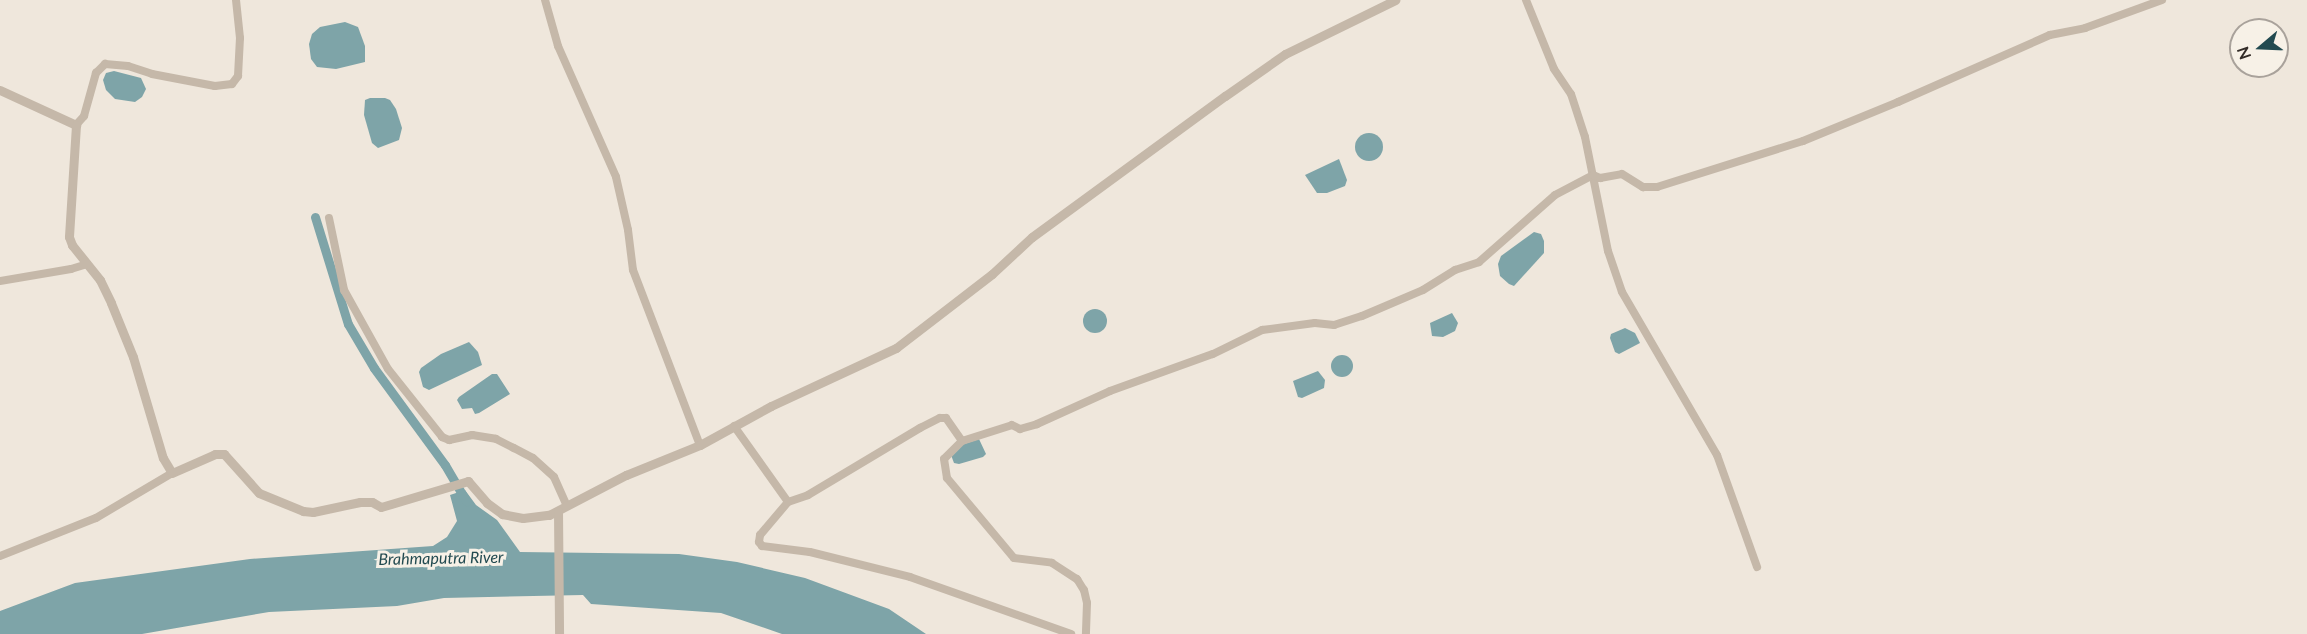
<!DOCTYPE html>
<style>
body{margin:0}
#map{position:relative;width:2307px;height:634px;overflow:hidden;background:#efe7dc;font-family:Lato,sans-serif}
div>[style]{position:absolute}
.water>*{inset:0;background:#7ea4a8}
.round{border-radius:50%}
.canal>*{height:9px;margin:-4.5px;padding:0 4.5px;transform-origin:4.5px;border-radius:4.5px;background:#7ea4a8}
.minor>*{height:8px;margin:-4px;padding:0 4px;transform-origin:4px;border-radius:4px;background:#c5b8a9}
.tertiary>*{height:9px;margin:-4.5px;padding:0 4.5px;transform-origin:4.5px;border-radius:4.5px;background:#c5b8a9}
span{translate:-50% -50%;white-space:nowrap;text-align:center;line-height:1.15;-webkit-text-stroke:6px #f7f1e7;paint-order:stroke}
.water-label{font-size:16px;color:#224a50;font-style:italic}
.north{position:absolute;left:2229px;top:18px;width:60px;height:60px;box-sizing:border-box;background:#f7f1e7;border:2px solid #a9a29b;border-radius:50%;rotate:251deg;font-size:16px;font-weight:700;line-height:24px;text-align:center;color:#332c28}
.north::after{content:'';display:block;margin:auto;width:21px;height:27px;background:#224a50;clip-path:polygon(50% 0,100% 100%,50% 72%,0 100%)}
</style>
<div id="map">
<div class="water">
<i style="clip-path:polygon(345px 22px,358px 27px,365px 46px,365px 62px,336px 69px,317px 67px,311px 59px,309px 44px,312px 34px,320px 27px)"></i>
<i style="clip-path:polygon(114px 71px,141px 78px,146px 89px,142px 97px,135px 102px,115px 99px,106px 90px,103px 80px,106px 73px)"></i>
<i style="clip-path:polygon(370px 98px,385px 98px,390px 100px,396px 109px,402px 128px,399px 140px,378px 148px,372px 143px,364px 115px,365px 100px)"></i>
<i class="round" style="left:1355px;top:133px;width:28px;height:28px"></i>
<i style="clip-path:polygon(1339px 159px,1347px 180px,1345px 186px,1327px 193px,1317px 193px,1305px 175px)"></i>
<i style="clip-path:polygon(1534px 232px,1541px 234px,1544px 241px,1544px 253px,1514px 286px,1509px 284px,1500px 276px,1498px 264px,1501px 256px)"></i>
<i class="round" style="left:1083px;top:309px;width:24px;height:24px"></i>
<i style="clip-path:polygon(1452px 313px,1458px 323px,1455px 331px,1443px 337px,1432px 336px,1430px 323px)"></i>
<i style="clip-path:polygon(1625px 328px,1635px 333px,1640px 343px,1619px 354px,1615px 352px,1610px 338px,1611px 334px)"></i>
<i style="clip-path:polygon(469px 342px,478px 352px,482px 365px,429px 390px,423px 387px,419px 372px,421px 368px,441px 354px)"></i>
<i class="round" style="left:1331px;top:355px;width:22px;height:22px"></i>
<i style="clip-path:polygon(1318px 371px,1325px 380px,1324px 388px,1302px 398px,1298px 397px,1293px 381px)"></i>
<i style="clip-path:polygon(492px 374px,497px 374px,510px 394px,479px 413px,475px 414px,472px 408px,462px 409px,457px 400px,459px 397px)"></i>
<i style="clip-path:polygon(979px 439px,986px 454px,983px 457px,959px 464px,954px 463px,951px 455px,961px 445px)"></i>
<i style="clip-path:polygon(465px 490px,476px 505px,497px 520px,520px 552px,679px 554px,737px 562px,805px 578px,889px 609px,926px 634px,782px 634px,721px 613px,591px 604px,583px 595px,444px 598px,397px 606px,269px 612px,142px 634px,0 634px,0 611px,75px 583px,250px 559px,433px 546px,447px 537px,457px 521px,450px 495px)"></i>
</div>
<div class="canal">
<i style="left:315px;top:217px;width:112px;rotate:72.9deg"></i>
<i style="left:348px;top:324px;width:51px;rotate:59.4deg"></i>
<i style="left:374px;top:368px;width:120px;rotate:53.8deg"></i>
<i style="left:445px;top:465px;width:42px;rotate:59.7deg"></i>
</div>
<div class="minor">
<i style="left:545px;top:0;width:48px;rotate:74.2deg"></i>
<i style="left:558px;top:46px;width:143px;rotate:66.1deg"></i>
<i style="left:616px;top:177px;width:54px;rotate:77.2deg"></i>
<i style="left:628px;top:230px;width:40px;rotate:82.9deg"></i>
<i style="left:633px;top:270px;width:187px;rotate:69.1deg"></i>
<i style="left:1526px;top:0;width:74px;rotate:67.9deg"></i>
<i style="left:1554px;top:69px;width:30px;rotate:56deg"></i>
<i style="left:1571px;top:94px;width:45px;rotate:72deg"></i>
<i style="left:1585px;top:137px;width:116px;rotate:78.6deg"></i>
<i style="left:1608px;top:251px;width:43px;rotate:71.1deg"></i>
<i style="left:1622px;top:292px;width:189px;rotate:59.8deg"></i>
<i style="left:1717px;top:455px;width:119px;rotate:70.3deg"></i>
<i style="left:76px;top:125px;width:12px;rotate:-48deg"></i>
<i style="left:84px;top:116px;width:45px;rotate:-74.4deg"></i>
<i style="left:96px;top:73px;width:13px;rotate:-45deg"></i>
<i style="left:105px;top:64px;width:23px;rotate:5deg"></i>
<i style="left:128px;top:66px;width:25px;rotate:18deg"></i>
<i style="left:152px;top:74px;width:64px;rotate:10.8deg"></i>
<i style="left:215px;top:86px;width:17px;rotate:-7deg"></i>
<i style="left:232px;top:84px;width:10px;rotate:-53deg"></i>
<i style="left:238px;top:76px;width:38px;rotate:-87deg"></i>
<i style="left:240px;top:38px;width:38px;rotate:-96deg"></i>
<i style="left:329px;top:218px;width:74px;rotate:78.2deg"></i>
<i style="left:344px;top:290px;width:90px;rotate:60.9deg"></i>
<i style="left:388px;top:369px;width:87px;rotate:51.5deg"></i>
<i style="left:442px;top:437px;width:8px;rotate:23deg"></i>
<i style="left:449px;top:440px;width:24px;rotate:-12deg"></i>
<i style="left:472px;top:435px;width:24px;rotate:9deg"></i>
<i style="left:496px;top:439px;width:20px;rotate:27deg"></i>
<i style="left:514px;top:448px;width:21px;rotate:28deg"></i>
<i style="left:533px;top:458px;width:28px;rotate:42deg"></i>
<i style="left:554px;top:477px;width:30px;rotate:66deg"></i>
<i style="left:0;top:281px;width:72px;rotate:-9.6deg"></i>
<i style="left:71px;top:269px;width:17px;rotate:-17deg"></i>
<i style="left:734px;top:426px;width:93px;rotate:54.6deg"></i>
<i style="left:788px;top:502px;width:21px;rotate:-19deg"></i>
<i style="left:808px;top:495px;width:131px;rotate:-30.9deg"></i>
<i style="left:920px;top:428px;width:22px;rotate:-27deg"></i>
<i style="left:940px;top:418px;width:6px"></i>
<i style="left:946px;top:418px;width:28px;rotate:55deg"></i>
<i style="left:962px;top:441px;width:25px;rotate:135deg"></i>
<i style="left:944px;top:459px;width:19px;rotate:81deg"></i>
<i style="left:947px;top:478px;width:104px;rotate:50.1deg"></i>
<i style="left:1014px;top:558px;width:38px;rotate:7deg"></i>
<i style="left:1052px;top:563px;width:30px;rotate:33deg"></i>
<i style="left:1077px;top:579px;width:13px;rotate:58deg"></i>
<i style="left:1084px;top:590px;width:13px;rotate:77deg"></i>
<i style="left:1087px;top:603px;width:31px;rotate:92deg"></i>
<i style="left:962px;top:441px;width:52px;rotate:-17.7deg"></i>
<i style="left:1012px;top:425px;width:9px;rotate:27deg"></i>
<i style="left:1020px;top:429px;width:18px;rotate:-16deg"></i>
<i style="left:1037px;top:424px;width:80px;rotate:-24.3deg"></i>
<i style="left:1110px;top:391px;width:109px;rotate:-19.8deg"></i>
<i style="left:1213px;top:354px;width:55px;rotate:-26.1deg"></i>
<i style="left:1262px;top:330px;width:53px;rotate:-7.5deg"></i>
<i style="left:1315px;top:323px;width:19px;rotate:6deg"></i>
<i style="left:1334px;top:325px;width:29px;rotate:-18deg"></i>
<i style="left:1362px;top:316px;width:66px;rotate:-23.1deg"></i>
<i style="left:1423px;top:290px;width:38px;rotate:-32deg"></i>
<i style="left:1455px;top:270px;width:25px;rotate:-18deg"></i>
<i style="left:1479px;top:262px;width:101px;rotate:-41.4deg"></i>
<i style="left:1555px;top:195px;width:43px;rotate:-27.8deg"></i>
<i style="left:1593px;top:175px;width:8px;rotate:23deg"></i>
<i style="left:1600px;top:178px;width:22px;rotate:-10deg"></i>
<i style="left:1622px;top:174px;width:25px;rotate:32deg"></i>
<i style="left:1643px;top:187px;width:14px"></i>
<i style="left:1657px;top:187px;width:153px;rotate:-17.5deg"></i>
<i style="left:1803px;top:141px;width:103px;rotate:-22.3deg"></i>
<i style="left:1898px;top:102px;width:166px;rotate:-23.8deg"></i>
<i style="left:2050px;top:35px;width:36px;rotate:-11deg"></i>
<i style="left:2085px;top:28px;width:82px;rotate:-20deg"></i>
<i style="left:788px;top:502px;width:43px;rotate:130.3deg"></i>
<i style="left:760px;top:535px;width:7px;rotate:98deg"></i>
<i style="left:759px;top:542px;width:5px;rotate:53deg"></i>
<i style="left:762px;top:546px;width:48px;rotate:7.1deg"></i>
<i style="left:810px;top:552px;width:103px;rotate:14deg"></i>
<i style="left:910px;top:577px;width:171px;rotate:19.5deg"></i>
<i style="left:0;top:556px;width:103px;rotate:-21.6deg"></i>
<i style="left:96px;top:518px;width:88px;rotate:-30.6deg"></i>
</div>
<div class="tertiary">
<i style="left:0;top:90px;width:84px;rotate:24.7deg"></i>
<i style="left:76px;top:125px;width:112px;rotate:93.6deg"></i>
<i style="left:69px;top:237px;width:9px;rotate:69deg"></i>
<i style="left:72px;top:245px;width:45px;rotate:51.3deg"></i>
<i style="left:100px;top:280px;width:25px;rotate:64deg"></i>
<i style="left:111px;top:303px;width:58px;rotate:67.8deg"></i>
<i style="left:133px;top:357px;width:105px;rotate:73.5deg"></i>
<i style="left:163px;top:458px;width:17px;rotate:59deg"></i>
<i style="left:172px;top:473px;width:47px;rotate:-23.8deg"></i>
<i style="left:215px;top:454px;width:9px"></i>
<i style="left:224px;top:454px;width:52px;rotate:48.1deg"></i>
<i style="left:259px;top:493px;width:48px;rotate:22.2deg"></i>
<i style="left:303px;top:511px;width:10px;rotate:6deg"></i>
<i style="left:313px;top:512px;width:48px;rotate:-12deg"></i>
<i style="left:360px;top:502px;width:12px"></i>
<i style="left:372px;top:502px;width:10px;rotate:29deg"></i>
<i style="left:381px;top:507px;width:91px;rotate:-16.6deg"></i>
<i style="left:468px;top:481px;width:29px;rotate:49deg"></i>
<i style="left:487px;top:503px;width:19px;rotate:36deg"></i>
<i style="left:502px;top:514px;width:21px;rotate:11deg"></i>
<i style="left:523px;top:518px;width:26px;rotate:-7deg"></i>
<i style="left:549px;top:515px;width:87px;rotate:-27.5deg"></i>
<i style="left:626px;top:475px;width:80px;rotate:-22.1deg"></i>
<i style="left:700px;top:445px;width:81px;rotate:-28.8deg"></i>
<i style="left:771px;top:406px;width:138px;rotate:-24.9deg"></i>
<i style="left:896px;top:348px;width:121px;rotate:-37.6deg"></i>
<i style="left:992px;top:274px;width:54px;rotate:-42.8deg"></i>
<i style="left:1032px;top:237px;width:239px;rotate:-36.2deg"></i>
<i style="left:1225px;top:96px;width:73px;rotate:-35deg"></i>
<i style="left:1285px;top:54px;width:123px;rotate:-26.1deg"></i>
<i style="left:558px;top:511px;width:123px;rotate:89.5deg"></i>
</div>
<div class="water-label">
<span style="left:441px;top:558px;rotate:-1deg">Brahmaputra River</span>
</div>
<div class="north">N</div>
</div>
